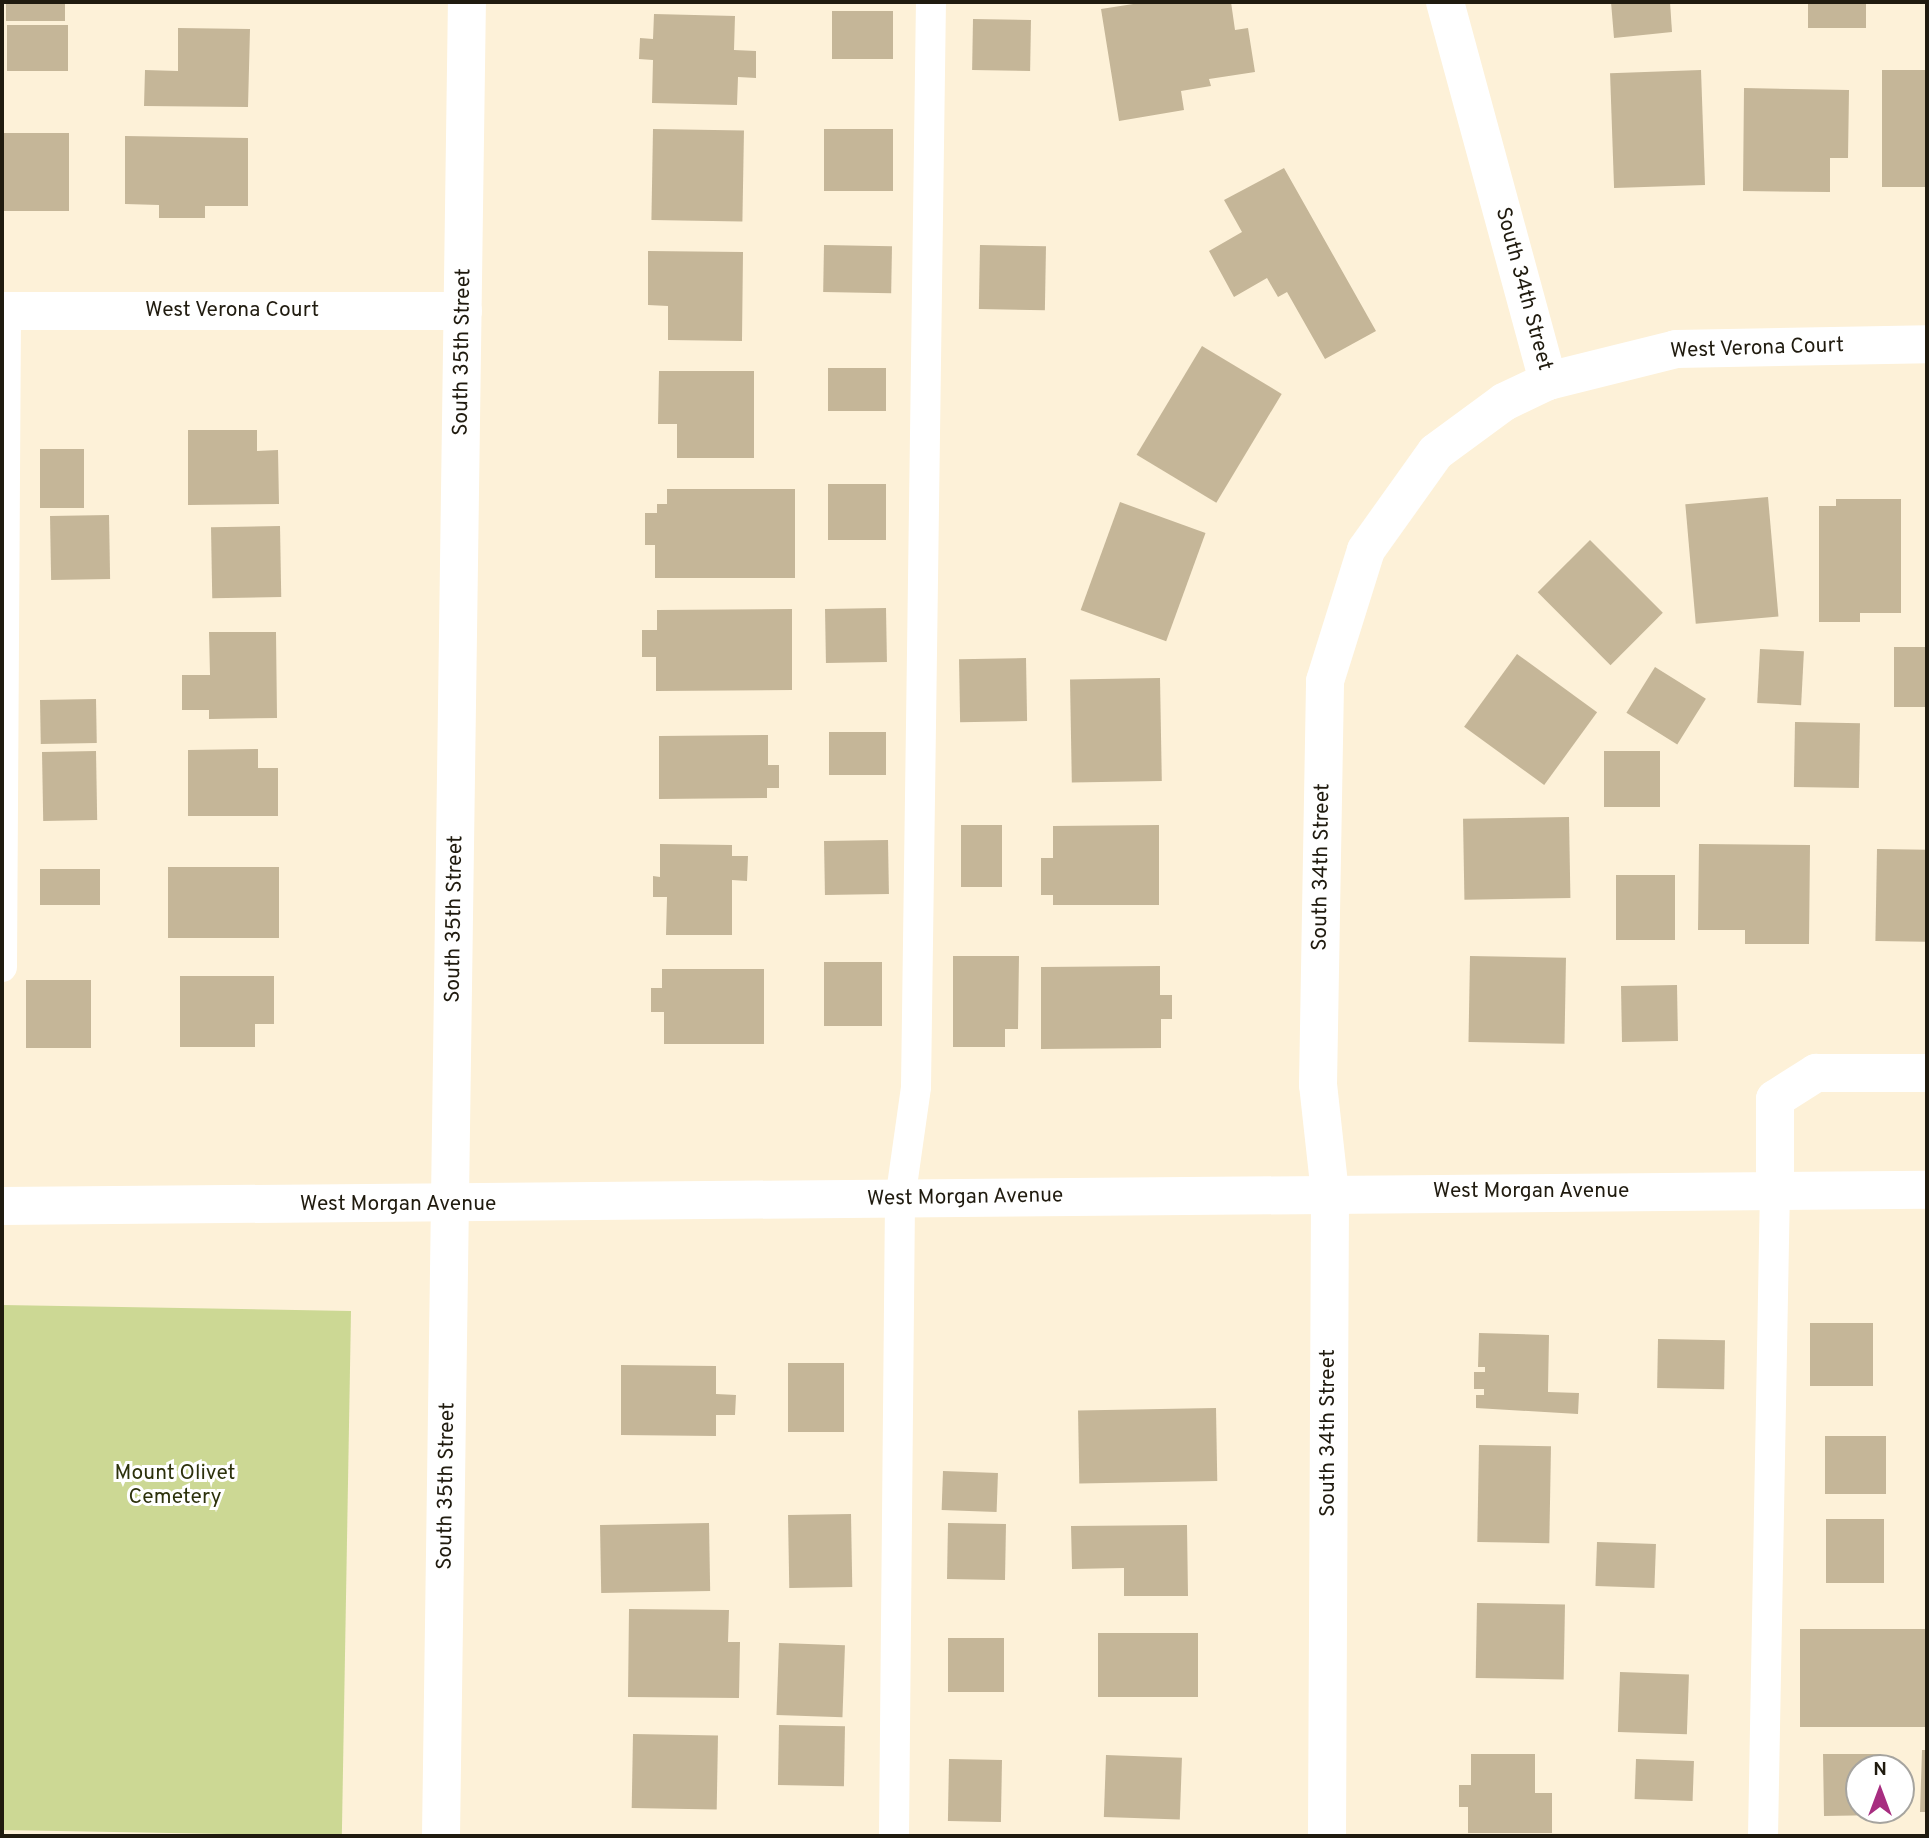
<!DOCTYPE html>
<style>
body{margin:0}
#map{position:relative;width:1929px;height:1838px;overflow:hidden;background:#fdf1d8;font-family:Overpass,sans-serif}
div>[style]{position:absolute}
.green>*{inset:0;background:#ccd894;transform-origin:0 0}
.building>*{inset:0;background:#c5b698;transform-origin:0 0}
.service>*{height:30px;margin:-15px;padding:0 15px;transform-origin:15px;border-radius:15px;background:#fff}
.minor>*{height:38px;margin:-19px;padding:0 19px;transform-origin:19px;border-radius:19px;background:#fff}
.tertiary>*{height:38px;margin:-19px;padding:0 19px;transform-origin:19px;border-radius:19px;background:#fff}
.secondary>*{height:38px;margin:-19px;padding:0 19px;transform-origin:19px;border-radius:19px;background:#fff}
span{translate:-50% -50%;white-space:nowrap;text-align:center;line-height:1.15;-webkit-text-stroke:6px #fff;paint-order:stroke}
.street-label{font-size:21px;color:#201b0f}
.park-label{font-size:21px;color:#2c310b}
.frame{position:absolute;inset:0;border:4px solid #201b0f;pointer-events:none}
.north{position:absolute;left:1845px;top:1754px;width:70px;height:70px;box-sizing:border-box;background:#fff;border:2px solid #a6a49f;border-radius:50%;rotate:0deg;font-size:19px;font-weight:700;line-height:28px;text-align:center;color:#201b0f}
.north::after{content:'';display:block;margin:auto;width:24px;height:32px;background:#a72d80;clip-path:polygon(50% 0,100% 100%,50% 72%,0 100%)}
</style>
<div id="map">
<div class="green">
<i style="left:351px;top:1311px;width:525px;height:349px;rotate:91deg"></i>
</div>
<div class="building">
<i style="left:6px;top:2px;width:59px;height:19px"></i>
<i style="clip-path:polygon(1146px 2px,1231px 2px,1235px 30px,1248px 28px,1255px 72px,1209px 79px,1211px 86px,1181px 91px,1184px 110px,1119px 121px,1101px 9px)"></i>
<i style="clip-path:polygon(1611px 2px,1670px 2px,1672px 32px,1614px 38px)"></i>
<i style="left:1808px;top:2px;width:58px;height:26px"></i>
<i style="left:832px;top:11px;width:61px;height:48px"></i>
<i style="clip-path:polygon(654px 14px,735px 16px,734px 50px,756px 51px,756px 78px,738px 77px,737px 105px,652px 103px,653px 60px,639px 59px,640px 38px,653px 39px)"></i>
<i style="left:973px;top:19px;width:58px;height:51px;rotate:1deg"></i>
<i style="left:7px;top:25px;width:61px;height:46px"></i>
<i style="clip-path:polygon(178px 28px,250px 29px,248px 107px,144px 106px,145px 70px,178px 71px)"></i>
<i style="left:1701px;top:70px;width:115px;height:91px;rotate:88deg"></i>
<i style="left:1882px;top:70px;width:45px;height:117px"></i>
<i style="clip-path:polygon(1744px 88px,1849px 90px,1848px 158px,1830px 158px,1830px 192px,1743px 191px)"></i>
<i style="left:653px;top:129px;width:91px;height:91px;rotate:1deg"></i>
<i style="left:824px;top:129px;width:69px;height:62px"></i>
<i style="left:3px;top:133px;width:66px;height:78px"></i>
<i style="clip-path:polygon(125px 136px,248px 138px,248px 206px,205px 206px,205px 218px,159px 218px,159px 205px,125px 204px)"></i>
<i style="clip-path:polygon(1284px 168px,1376px 331px,1325px 359px,1287px 292px,1278px 297px,1267px 278px,1234px 297px,1209px 251px,1242px 232px,1224px 200px)"></i>
<i style="left:824px;top:245px;width:68px;height:47px;rotate:1deg"></i>
<i style="left:980px;top:245px;width:66px;height:64px;rotate:1deg"></i>
<i style="clip-path:polygon(648px 251px,743px 252px,742px 341px,668px 340px,668px 306px,648px 305px)"></i>
<i style="left:1202px;top:346px;width:93px;height:127px;rotate:31deg"></i>
<i style="left:886px;top:368px;width:43px;height:58px;rotate:90deg"></i>
<i style="clip-path:polygon(659px 371px,754px 371px,754px 458px,677px 458px,677px 424px,658px 424px)"></i>
<i style="clip-path:polygon(188px 430px,257px 430px,257px 451px,278px 450px,279px 504px,188px 505px)"></i>
<i style="left:40px;top:449px;width:44px;height:59px"></i>
<i style="left:886px;top:484px;width:56px;height:58px;rotate:90deg"></i>
<i style="clip-path:polygon(667px 489px,795px 489px,795px 578px,655px 578px,655px 545px,645px 545px,645px 513px,657px 513px,657px 504px,667px 504px)"></i>
<i style="left:1768px;top:497px;width:120px;height:83px;rotate:85deg"></i>
<i style="clip-path:polygon(1836px 499px,1901px 499px,1901px 613px,1860px 613px,1860px 622px,1819px 622px,1819px 506px,1836px 506px)"></i>
<i style="left:1120px;top:502px;width:91px;height:115px;rotate:20deg"></i>
<i style="left:109px;top:515px;width:64px;height:59px;rotate:89deg"></i>
<i style="left:280px;top:526px;width:71px;height:69px;rotate:89deg"></i>
<i style="left:1590px;top:540px;width:103px;height:74px;rotate:45deg"></i>
<i style="left:886px;top:608px;width:54px;height:61px;rotate:89deg"></i>
<i style="clip-path:polygon(792px 609px,792px 690px,656px 691px,656px 657px,642px 657px,642px 630px,657px 630px,657px 610px)"></i>
<i style="clip-path:polygon(209px 632px,276px 632px,277px 718px,209px 719px,209px 710px,182px 710px,182px 675px,210px 675px)"></i>
<i style="left:1894px;top:647px;width:33px;height:60px"></i>
<i style="left:1760px;top:649px;width:44px;height:54px;rotate:3deg"></i>
<i style="left:1517px;top:654px;width:99px;height:90px;rotate:36deg"></i>
<i style="left:1026px;top:658px;width:63px;height:67px;rotate:89deg"></i>
<i style="left:1655px;top:667px;width:60px;height:54px;rotate:32deg"></i>
<i style="left:1160px;top:678px;width:103px;height:90px;rotate:89deg"></i>
<i style="left:96px;top:699px;width:44px;height:56px;rotate:89deg"></i>
<i style="left:1795px;top:722px;width:65px;height:65px;rotate:1deg"></i>
<i style="left:829px;top:732px;width:57px;height:43px"></i>
<i style="clip-path:polygon(768px 735px,768px 765px,779px 765px,779px 788px,767px 788px,767px 798px,659px 799px,659px 736px)"></i>
<i style="clip-path:polygon(258px 749px,258px 768px,278px 768px,278px 816px,188px 816px,188px 750px)"></i>
<i style="left:96px;top:751px;width:69px;height:54px;rotate:89deg"></i>
<i style="left:1660px;top:751px;width:56px;height:56px;rotate:90deg"></i>
<i style="left:1569px;top:817px;width:81px;height:106px;rotate:89deg"></i>
<i style="left:961px;top:825px;width:41px;height:62px"></i>
<i style="clip-path:polygon(1159px 825px,1159px 905px,1053px 905px,1053px 895px,1041px 895px,1041px 858px,1053px 858px,1053px 826px)"></i>
<i style="left:888px;top:840px;width:54px;height:64px;rotate:89deg"></i>
<i style="clip-path:polygon(660px 844px,732px 845px,732px 856px,748px 856px,747px 881px,732px 880px,732px 935px,666px 935px,667px 897px,653px 897px,653px 876px,660px 877px)"></i>
<i style="clip-path:polygon(1699px 844px,1810px 845px,1809px 944px,1745px 944px,1745px 930px,1698px 930px)"></i>
<i style="left:1877px;top:849px;width:50px;height:92px;rotate:1deg"></i>
<i style="left:168px;top:867px;width:111px;height:71px"></i>
<i style="left:40px;top:869px;width:60px;height:36px"></i>
<i style="left:1616px;top:875px;width:59px;height:65px"></i>
<i style="clip-path:polygon(953px 956px,1019px 956px,1018px 1029px,1005px 1029px,1005px 1047px,953px 1047px)"></i>
<i style="left:1470px;top:956px;width:96px;height:86px;rotate:1deg"></i>
<i style="left:824px;top:962px;width:58px;height:64px"></i>
<i style="clip-path:polygon(1160px 966px,1160px 995px,1172px 995px,1172px 1019px,1161px 1019px,1161px 1048px,1041px 1049px,1041px 967px)"></i>
<i style="clip-path:polygon(662px 969px,764px 969px,764px 1044px,664px 1044px,664px 1012px,651px 1012px,651px 988px,662px 988px)"></i>
<i style="clip-path:polygon(180px 976px,274px 976px,274px 1024px,255px 1024px,255px 1047px,180px 1047px)"></i>
<i style="left:26px;top:980px;width:65px;height:68px"></i>
<i style="left:1677px;top:985px;width:56px;height:56px;rotate:89deg"></i>
<i style="left:1810px;top:1323px;width:63px;height:63px"></i>
<i style="clip-path:polygon(1479px 1333px,1549px 1335px,1548px 1392px,1579px 1393px,1578px 1414px,1476px 1408px,1476px 1395px,1484px 1395px,1484px 1389px,1474px 1389px,1474px 1372px,1485px 1372px,1485px 1367px,1478px 1367px)"></i>
<i style="left:1658px;top:1339px;width:67px;height:49px;rotate:1deg"></i>
<i style="left:788px;top:1363px;width:56px;height:69px"></i>
<i style="clip-path:polygon(621px 1365px,716px 1366px,716px 1394px,736px 1395px,735px 1415px,716px 1415px,716px 1436px,621px 1435px)"></i>
<i style="left:1216px;top:1408px;width:73px;height:138px;rotate:89deg"></i>
<i style="left:1825px;top:1436px;width:61px;height:58px"></i>
<i style="left:1479px;top:1445px;width:72px;height:97px;rotate:1deg"></i>
<i style="left:943px;top:1471px;width:55px;height:39px;rotate:2deg"></i>
<i style="left:851px;top:1514px;width:73px;height:63px;rotate:89deg"></i>
<i style="left:1826px;top:1519px;width:58px;height:64px"></i>
<i style="left:709px;top:1523px;width:68px;height:109px;rotate:89deg"></i>
<i style="left:948px;top:1523px;width:58px;height:56px;rotate:1deg"></i>
<i style="clip-path:polygon(1187px 1525px,1188px 1596px,1124px 1596px,1124px 1568px,1072px 1569px,1071px 1526px)"></i>
<i style="left:1597px;top:1542px;width:59px;height:44px;rotate:2deg"></i>
<i style="left:1477px;top:1603px;width:88px;height:75px;rotate:1deg"></i>
<i style="clip-path:polygon(629px 1609px,729px 1610px,728px 1642px,740px 1642px,739px 1698px,628px 1697px)"></i>
<i style="left:1927px;top:1629px;width:98px;height:127px;rotate:90deg"></i>
<i style="left:1098px;top:1633px;width:100px;height:64px"></i>
<i style="left:948px;top:1638px;width:56px;height:54px"></i>
<i style="left:779px;top:1643px;width:66px;height:72px;rotate:2deg"></i>
<i style="left:1620px;top:1672px;width:69px;height:60px;rotate:2deg"></i>
<i style="left:779px;top:1725px;width:66px;height:60px;rotate:1deg"></i>
<i style="left:633px;top:1734px;width:85px;height:74px;rotate:1deg"></i>
<i style="clip-path:polygon(1922px 1750px,1927px 1750px,1927px 1812px,1920px 1812px)"></i>
<i style="clip-path:polygon(1471px 1754px,1535px 1754px,1535px 1793px,1552px 1793px,1552px 1833px,1468px 1833px,1468px 1807px,1459px 1807px,1459px 1785px,1471px 1785px)"></i>
<i style="clip-path:polygon(1823px 1754px,1881px 1754px,1881px 1768px,1859px 1768px,1859px 1810px,1881px 1810px,1882px 1815px,1824px 1816px)"></i>
<i style="left:1106px;top:1755px;width:76px;height:62px;rotate:2deg"></i>
<i style="left:949px;top:1759px;width:53px;height:62px;rotate:1deg"></i>
<i style="left:1636px;top:1759px;width:58px;height:40px;rotate:2deg"></i>
</div>
<div class="service">
<i style="left:2px;top:967px;width:656px;rotate:-89.65deg"></i>
<i style="left:894px;top:1836px;width:636px;rotate:-89.46deg"></i>
<i style="left:900px;top:1200px;width:114px;rotate:-81.9deg"></i>
<i style="left:916px;top:1087px;width:1085px;rotate:-89.21deg"></i>
<i style="left:1763px;top:1836px;width:646px;rotate:-88.94deg"></i>
</div>
<div class="minor">
<i style="left:1445px;top:2px;width:393px;rotate:74.8deg"></i>
<i style="left:2px;top:311px;width:461px"></i>
<i style="left:1775px;top:1190px;width:91px;rotate:-90deg"></i>
<i style="left:1775px;top:1099px;width:49px;rotate:-32.4deg"></i>
<i style="left:1816px;top:1073px;width:111px"></i>
<i style="left:1327px;top:1836px;width:643px;rotate:-89.73deg"></i>
<i style="left:1330px;top:1193px;width:109px;rotate:-96.3deg"></i>
<i style="left:1318px;top:1085px;width:404px;rotate:-89deg"></i>
<i style="left:1325px;top:681px;width:137px;rotate:-72.6deg"></i>
<i style="left:1366px;top:550px;width:120px;rotate:-54.5deg"></i>
<i style="left:1436px;top:452px;width:84px;rotate:-36.3deg"></i>
<i style="left:1504px;top:402px;width:49px;rotate:-25.5deg"></i>
<i style="left:1548px;top:381px;width:132px;rotate:-14deg"></i>
<i style="left:1676px;top:349px;width:251px;rotate:-1.1deg"></i>
</div>
<div class="tertiary">
<i style="left:2px;top:1206px;width:1925px;rotate:-0.48deg"></i>
</div>
<div class="secondary">
<i style="left:441px;top:1836px;width:1834px;rotate:-89.19deg"></i>
</div>
<div class="street-label">
<span style="left:1523px;top:289px;rotate:75deg">South 34th Street</span>
<span style="left:232px;top:311px">West Verona Court</span>
<span style="left:1757px;top:349px;rotate:-2deg">West Verona Court</span>
<span style="left:463px;top:352px;rotate:-89deg">South 35th Street</span>
<span style="left:1322px;top:867px;rotate:-89deg">South 34th Street</span>
<span style="left:455px;top:919px;rotate:-89deg">South 35th Street</span>
<span style="left:1531px;top:1192px">West Morgan Avenue</span>
<span style="left:965px;top:1198px;rotate:-1deg">West Morgan Avenue</span>
<span style="left:398px;top:1205px">West Morgan Avenue</span>
<span style="left:1329px;top:1433px;rotate:-90deg">South 34th Street</span>
<span style="left:447px;top:1486px;rotate:-89deg">South 35th Street</span>
</div>
<div class="park-label">
<span style="left:175px;top:1486px">Mount Olivet<br>Cemetery</span>
</div>
<div class="frame"></div>
<div class="north">N</div>
</div>
